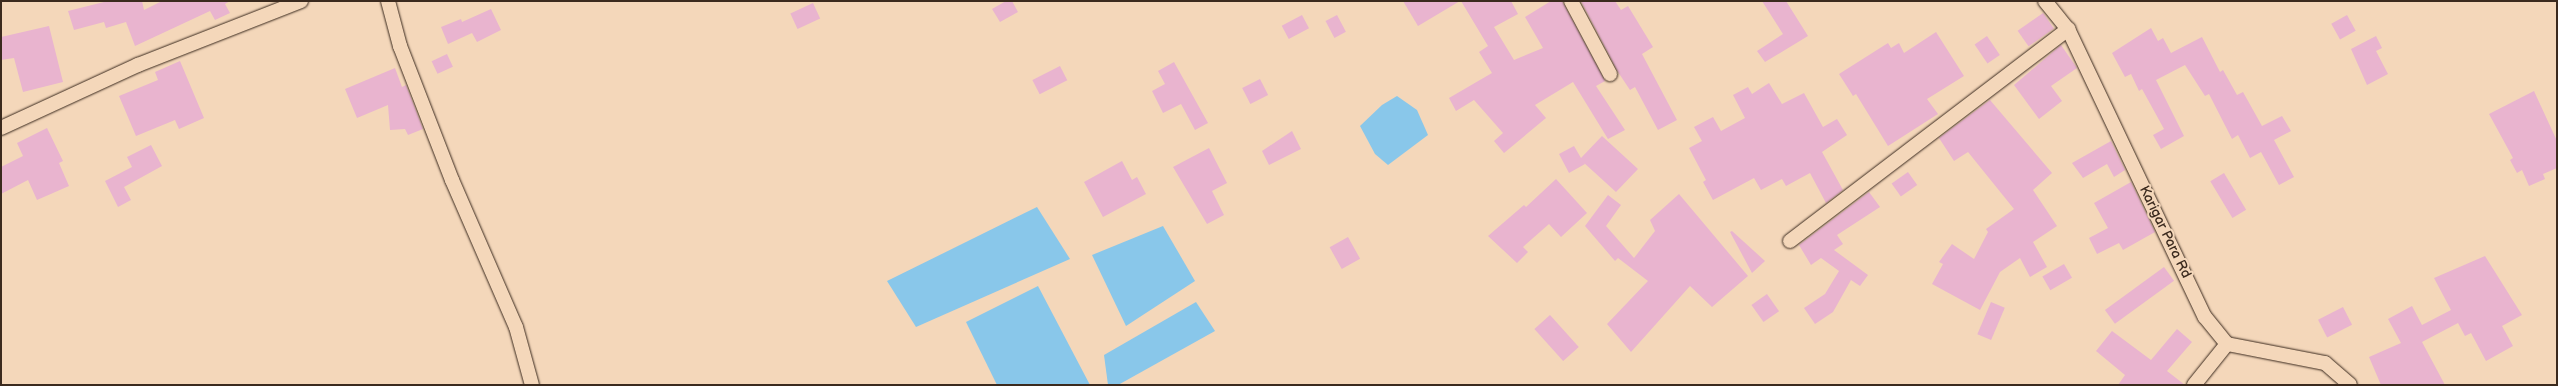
<!DOCTYPE html>
<style>
body{margin:0}
#map{position:relative;width:2558px;height:386px;overflow:hidden;background:#f4d7ba;font-family:"Balsamiq Sans",sans-serif}
div>[style]{position:absolute}
.water>*{inset:0;background:#89c7ea}
.building>*{inset:0;background:#e9b4cf;transform-origin:0 0}
.roads{filter:drop-shadow(0 0 1px #3b2a1e) drop-shadow(0 0 1px #3b2a1e)}
.minor>*{height:14px;margin:-7px;padding:0 7px;transform-origin:7px;border-radius:7px;background:#f4d7ba}
span{translate:-50% -50%;white-space:nowrap;text-align:center;line-height:1.15;-webkit-text-stroke:4px #f4d7ba;paint-order:stroke}
.street-label{font-size:14px;color:#3b2a1e}
.frame{position:absolute;inset:0;border:2px solid #3b2a1e;pointer-events:none}
</style>
<div id="map">
<div class="water">
<i style="clip-path:polygon(1397px 96px,1417px 110px,1428px 135px,1388px 165px,1375px 154px,1360px 126px,1382px 105px)"></i>
<i style="clip-path:polygon(1037px 207px,1070px 259px,916px 327px,887px 281px)"></i>
<i style="clip-path:polygon(1163px 226px,1195px 281px,1126px 326px,1092px 255px)"></i>
<i style="clip-path:polygon(1038px 286px,1090px 385px,997px 385px,966px 322px)"></i>
<i style="clip-path:polygon(1196px 302px,1215px 331px,1118px 385px,1108px 385px,1104px 355px)"></i>
</div>
<div class="building">
<i style="clip-path:polygon(108px 1px,142px 1px,144px 10px,162px 1px,230px 1px,225px 4px,230px 13px,215px 20px,210px 11px,135px 46px,126px 22px,106px 28px,104px 22px,74px 30px,68px 11px)"></i>
<i style="clip-path:polygon(1006px 1px,1012px 1px,1018px 12px,1000px 22px,992px 9px)"></i>
<i style="clip-path:polygon(1403px 1px,1460px 1px,1418px 26px)"></i>
<i style="clip-path:polygon(1461px 1px,1511px 1px,1518px 14px,1494px 27px,1514px 60px,1543px 48px,1525px 17px,1551px 1px,1562px 1px,1605px 81px,1596px 86px,1625px 130px,1608px 139px,1573px 82px,1535px 105px,1546px 118px,1504px 153px,1494px 141px,1503px 133px,1474px 100px,1456px 111px,1449px 98px,1492px 73px,1479px 52px,1488px 46px)"></i>
<i style="clip-path:polygon(1581px 1px,1615px 1px,1621px 10px,1628px 6px,1653px 47px,1642px 54px,1677px 120px,1658px 130px,1635px 87px,1630px 90px,1618px 72px)"></i>
<i style="clip-path:polygon(1762px 1px,1786px 1px,1808px 36px,1765px 62px,1757px 51px,1783px 34px)"></i>
<i style="left:813px;top:3px;width:17px;height:25px;rotate:65deg"></i>
<i style="clip-path:polygon(491px 9px,501px 30px,477px 42px,472px 33px,448px 44px,441px 27px,461px 19px,462px 22px)"></i>
<i style="left:2043px;top:13px;width:19px;height:31px;rotate:55deg"></i>
<i style="left:1302px;top:15px;width:15px;height:23px;rotate:62deg"></i>
<i style="left:1337px;top:15px;width:19px;height:13px;rotate:62deg"></i>
<i style="left:2347px;top:15px;width:18px;height:18px;rotate:61deg"></i>
<i style="clip-path:polygon(49px 26px,63px 82px,23px 92px,14px 58px,1px 60px,1px 37px)"></i>
<i style="clip-path:polygon(2151px 28px,2158px 41px,2163px 38px,2171px 53px,2202px 37px,2220px 72px,2223px 70px,2237px 95px,2243px 92px,2262px 126px,2282px 116px,2291px 131px,2274px 140px,2294px 177px,2279px 185px,2261px 152px,2250px 158px,2238px 135px,2232px 139px,2209px 94px,2205px 96px,2185px 65px,2156px 80px,2184px 136px,2161px 149px,2153px 135px,2164px 129px,2142px 89px,2139px 91px,2131px 74px,2125px 77px,2112px 53px)"></i>
<i style="clip-path:polygon(1936px 32px,1964px 76px,1927px 99px,1938px 114px,1888px 146px,1856px 94px,1853px 96px,1839px 74px,1888px 43px,1891px 48px,1899px 43px,1904px 53px)"></i>
<i style="left:1987px;top:36px;width:23px;height:15px;rotate:56deg"></i>
<i style="clip-path:polygon(2376px 36px,2382px 48px,2376px 51px,2388px 74px,2367px 85px,2351px 49px)"></i>
<i style="clip-path:polygon(2061px 45px,2077px 68px,2051px 86px,2062px 101px,2039px 119px,2014px 85px)"></i>
<i style="left:447px;top:54px;width:14px;height:17px;rotate:65deg"></i>
<i style="clip-path:polygon(180px 61px,204px 118px,179px 129px,175px 120px,136px 136px,119px 96px,158px 80px,155px 72px)"></i>
<i style="clip-path:polygon(1174px 62px,1208px 123px,1195px 130px,1181px 104px,1163px 113px,1152px 91px,1165px 84px,1158px 71px)"></i>
<i style="left:1060px;top:66px;width:16px;height:31px;rotate:63deg"></i>
<i style="clip-path:polygon(395px 68px,402px 87px,406px 85px,423px 129px,408px 135px,405px 129px,390px 130px,388px 105px,357px 118px,345px 89px)"></i>
<i style="left:1260px;top:79px;width:18px;height:20px;rotate:63deg"></i>
<i style="clip-path:polygon(1769px 83px,1782px 104px,1804px 93px,1823px 127px,1837px 119px,1847px 135px,1822px 152px,1843px 190px,1826px 203px,1810px 173px,1786px 186px,1782px 179px,1761px 190px,1754px 178px,1713px 200px,1703px 182px,1706px 180px,1689px 148px,1702px 141px,1694px 127px,1713px 117px,1721px 131px,1745px 118px,1733px 95px,1748px 87px,1752px 94px)"></i>
<i style="clip-path:polygon(2534px 91px,2557px 141px,2557px 168px,2543px 174px,2545px 179px,2529px 186px,2522px 170px,2517px 173px,2510px 160px,2513px 158px,2489px 114px)"></i>
<i style="clip-path:polygon(1990px 100px,2052px 173px,2033px 190px,2057px 226px,2033px 242px,2047px 267px,2030px 277px,2020px 258px,2000px 272px,1980px 310px,1932px 284px,1943px 264px,1939px 262px,1952px 244px,1974px 259px,1988px 232px,1986px 229px,2014px 209px,1968px 152px,1954px 161px,1939px 138px)"></i>
<i style="clip-path:polygon(47px 128px,63px 161px,59px 163px,69px 186px,37px 200px,28px 180px,1px 194px,1px 167px,23px 156px,17px 143px)"></i>
<i style="clip-path:polygon(1292px 131px,1301px 149px,1269px 165px,1262px 151px)"></i>
<i style="clip-path:polygon(1602px 136px,1638px 169px,1616px 192px,1583px 162px,1585px 164px,1569px 173px,1559px 154px,1574px 146px,1581px 158px)"></i>
<i style="clip-path:polygon(2111px 141px,2125px 170px,2114px 177px,2107px 164px,2083px 178px,2072px 163px)"></i>
<i style="clip-path:polygon(151px 145px,162px 166px,124px 187px,131px 200px,118px 207px,105px 181px,132px 167px,127px 157px)"></i>
<i style="clip-path:polygon(1209px 148px,1227px 183px,1212px 191px,1224px 215px,1207px 224px,1173px 167px)"></i>
<i style="clip-path:polygon(1122px 161px,1132px 180px,1137px 177px,1146px 194px,1103px 217px,1084px 182px)"></i>
<i style="left:1908px;top:172px;width:16px;height:20px;rotate:55deg"></i>
<i style="left:2224px;top:173px;width:43px;height:16px;rotate:59deg"></i>
<i style="clip-path:polygon(1556px 179px,1587px 213px,1561px 237px,1549px 224px,1523px 247px,1528px 252px,1517px 263px,1488px 236px,1524px 205px,1526px 207px)"></i>
<i style="clip-path:polygon(2131px 182px,2155px 232px,2123px 250px,2119px 243px,2097px 254px,2089px 238px,2108px 228px,2094px 203px)"></i>
<i style="clip-path:polygon(1869px 192px,1880px 207px,1837px 235px,1843px 244px,1834px 250px,1868px 275px,1860px 286px,1851px 280px,1833px 312px,1815px 324px,1804px 308px,1825px 294px,1839px 271px,1821px 258px,1811px 265px,1799px 245px)"></i>
<i style="clip-path:polygon(1679px 194px,1748px 276px,1712px 307px,1690px 286px,1631px 352px,1607px 324px,1648px 281px,1618px 258px,1615px 261px,1585px 226px,1608px 195px,1621px 205px,1606px 226px,1634px 258px,1655px 231px,1650px 220px)"></i>
<i style="clip-path:polygon(1732px 231px,1765px 261px,1752px 273px,1730px 232px)"></i>
<i style="left:1348px;top:237px;width:25px;height:21px;rotate:61deg"></i>
<i style="clip-path:polygon(2485px 256px,2522px 315px,2502px 326px,2513px 346px,2486px 361px,2471px 333px,2465px 336px,2458px 323px,2422px 342px,2445px 385px,2381px 385px,2369px 357px,2401px 343px,2388px 319px,2412px 306px,2422px 325px,2451px 310px,2434px 278px)"></i>
<i style="left:2064px;top:264px;width:16px;height:25px;rotate:60deg"></i>
<i style="left:2164px;top:267px;width:17px;height:73px;rotate:54deg"></i>
<i style="left:1767px;top:294px;width:21px;height:19px;rotate:55deg"></i>
<i style="left:1991px;top:302px;width:15px;height:35px;rotate:23deg"></i>
<i style="left:2343px;top:307px;width:20px;height:28px;rotate:63deg"></i>
<i style="left:1550px;top:315px;width:43px;height:21px;rotate:48deg"></i>
<i style="clip-path:polygon(2177px 329px,2192px 342px,2167px 371px,2185px 385px,2118px 385px,2125px 375px,2096px 351px,2112px 331px,2151px 360px)"></i>
</div>
<div class="roads">
<div class="minor">
<i style="left:388px;top:1px;width:47px;rotate:75.1deg"></i>
<i style="left:400px;top:46px;width:144px;rotate:68.8deg"></i>
<i style="left:452px;top:180px;width:160px;rotate:66.5deg"></i>
<i style="left:516px;top:327px;width:60px;rotate:74.6deg"></i>
<i style="left:1571px;top:1px;width:83px;rotate:61.9deg"></i>
<i style="left:2045px;top:1px;width:36px;rotate:51deg"></i>
<i style="left:2068px;top:29px;width:319px;rotate:64.6deg"></i>
<i style="left:2205px;top:317px;width:35px;rotate:51deg"></i>
<i style="left:2227px;top:344px;width:100px;rotate:11deg"></i>
<i style="left:2325px;top:363px;width:33px;rotate:41deg"></i>
<i style="left:1px;top:128px;width:151px;rotate:-24.7deg"></i>
<i style="left:138px;top:65px;width:175px;rotate:-21.4deg"></i>
<i style="left:1790px;top:241px;width:350px;rotate:-37.3deg"></i>
<i style="left:2194px;top:385px;width:53px;rotate:-51.2deg"></i>
</div>
</div>
<div class="street-label">
<span style="left:2165px;top:232px;rotate:64deg">Karigar Para Rd</span>
</div>
<div class="frame"></div>
</div>
